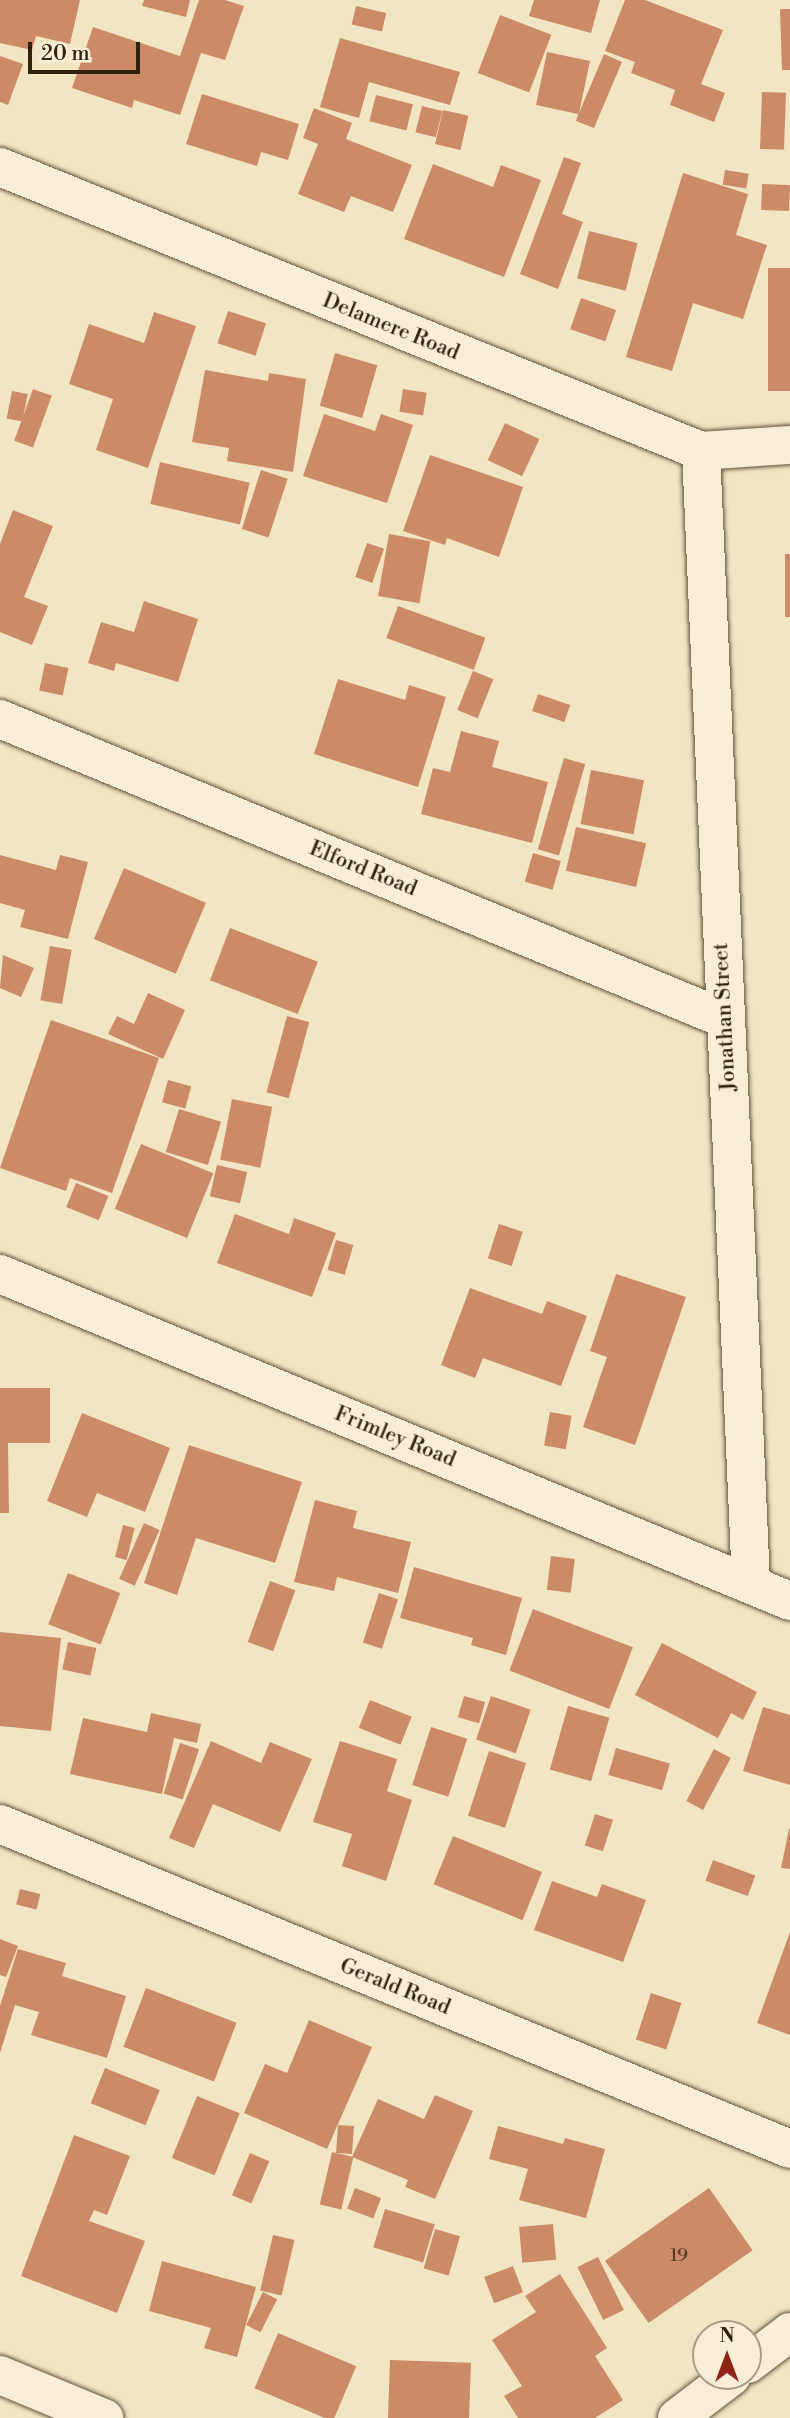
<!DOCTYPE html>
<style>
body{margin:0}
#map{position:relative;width:790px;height:2418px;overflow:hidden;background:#f2e5c3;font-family:"Libre Bodoni",serif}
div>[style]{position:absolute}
.building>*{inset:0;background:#cc8b67;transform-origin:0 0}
.roads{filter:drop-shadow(0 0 2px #61523c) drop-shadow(0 0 2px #61523c)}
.minor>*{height:38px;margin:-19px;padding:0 19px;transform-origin:19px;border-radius:19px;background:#f7eed8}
span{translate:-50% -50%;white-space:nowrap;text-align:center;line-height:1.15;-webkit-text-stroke:5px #f7eed8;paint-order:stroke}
.number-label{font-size:18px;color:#583c25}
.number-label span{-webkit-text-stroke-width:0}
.street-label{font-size:21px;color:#31210f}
.north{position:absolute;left:692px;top:2320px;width:70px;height:70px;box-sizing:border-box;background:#f7eed8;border:2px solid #a89c88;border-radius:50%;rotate:0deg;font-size:19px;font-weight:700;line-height:28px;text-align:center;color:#31210f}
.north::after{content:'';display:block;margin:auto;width:24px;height:32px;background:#8f2418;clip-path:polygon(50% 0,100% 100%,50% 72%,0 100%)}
.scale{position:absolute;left:28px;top:42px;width:112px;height:32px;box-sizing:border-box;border:4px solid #31210f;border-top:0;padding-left:9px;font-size:21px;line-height:24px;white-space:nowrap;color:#31210f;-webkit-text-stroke:5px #f7eed8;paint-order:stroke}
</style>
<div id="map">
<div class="building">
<i style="clip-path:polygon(0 0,80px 0,70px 44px,36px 36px,32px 50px,0 43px)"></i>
<i style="clip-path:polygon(144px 0,190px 0,186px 17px,142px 6px)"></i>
<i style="clip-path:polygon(199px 0,225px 0,244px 6px,225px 60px,201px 53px,180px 115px,134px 100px,132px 108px,72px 88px,93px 27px,180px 56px)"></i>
<i style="clip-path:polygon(534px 0,600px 0,591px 33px,529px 16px)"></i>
<i style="clip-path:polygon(625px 0,645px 0,723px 30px,701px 84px,725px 93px,714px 122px,670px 105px,675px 90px,631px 73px,635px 62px,605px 51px)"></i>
<i style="left:356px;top:6px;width:31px;height:19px;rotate:13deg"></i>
<i style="clip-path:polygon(780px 9px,790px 9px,790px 70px,782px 70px)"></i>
<i style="left:500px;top:15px;width:55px;height:62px;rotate:21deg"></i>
<i style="clip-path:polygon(340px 38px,460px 72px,450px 105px,369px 82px,359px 118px,320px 107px)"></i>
<i style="clip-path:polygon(547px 52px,590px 61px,579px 113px,604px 54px,622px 62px,594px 128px,576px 121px,578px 114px,536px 105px)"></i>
<i style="clip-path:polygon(0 56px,23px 64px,8px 105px,0 102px)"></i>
<i style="left:762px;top:92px;width:24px;height:57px;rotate:2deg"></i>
<i style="clip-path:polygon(202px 94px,299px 124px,288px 160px,261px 152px,257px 166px,186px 144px)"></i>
<i style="left:376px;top:95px;width:38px;height:27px;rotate:14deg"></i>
<i style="left:422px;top:106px;width:21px;height:27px;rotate:14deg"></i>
<i style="clip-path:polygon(314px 108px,352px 123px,346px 139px,412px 165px,393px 212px,351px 196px,344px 212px,298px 194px,318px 144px,303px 138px)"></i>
<i style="left:443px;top:110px;width:26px;height:35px;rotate:13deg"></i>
<i style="clip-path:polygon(564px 157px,581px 163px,562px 214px,583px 222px,558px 289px,520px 274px)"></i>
<i style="clip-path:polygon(433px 164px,493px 187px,501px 165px,541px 180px,504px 277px,404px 239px)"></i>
<i style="left:725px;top:170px;width:24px;height:15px;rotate:9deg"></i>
<i style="clip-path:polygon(683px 173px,748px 194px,736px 235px,767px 245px,743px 319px,693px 303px,672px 371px,626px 357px)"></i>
<i style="left:762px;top:184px;width:28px;height:26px;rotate:2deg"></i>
<i style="left:589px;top:231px;width:50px;height:49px;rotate:14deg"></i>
<i style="left:768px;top:268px;width:22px;height:123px"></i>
<i style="left:581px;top:298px;width:37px;height:33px;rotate:19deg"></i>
<i style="left:228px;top:311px;width:40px;height:34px;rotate:18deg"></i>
<i style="clip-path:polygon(154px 312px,196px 326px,148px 468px,96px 450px,113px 399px,69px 384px,89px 324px,144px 343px)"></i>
<i style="left:335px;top:353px;width:44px;height:55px;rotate:16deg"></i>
<i style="clip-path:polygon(205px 370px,268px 381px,269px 373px,306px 379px,293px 472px,227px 461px,229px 448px,192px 442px)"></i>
<i style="left:33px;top:389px;width:20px;height:55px;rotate:20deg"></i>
<i style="left:403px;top:389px;width:24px;height:23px;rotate:9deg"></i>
<i style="left:12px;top:391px;width:16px;height:28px;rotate:11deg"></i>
<i style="clip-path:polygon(324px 414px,375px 431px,381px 414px,413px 425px,387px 503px,303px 476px)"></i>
<i style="left:505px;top:423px;width:38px;height:41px;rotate:25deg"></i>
<i style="clip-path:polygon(430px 455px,523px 487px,499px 557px,447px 538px,445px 545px,403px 531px)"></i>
<i style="left:160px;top:462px;width:92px;height:43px;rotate:13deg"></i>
<i style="left:261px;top:470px;width:28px;height:62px;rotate:18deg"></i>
<i style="clip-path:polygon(13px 510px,53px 526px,24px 597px,48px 606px,32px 645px,0 632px,0 544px)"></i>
<i style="left:389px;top:534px;width:42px;height:63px;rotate:10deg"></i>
<i style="left:367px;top:543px;width:18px;height:36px;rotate:19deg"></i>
<i style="left:785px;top:554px;width:5px;height:63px"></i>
<i style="clip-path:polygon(144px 601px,198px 619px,178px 682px,116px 663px,114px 671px,88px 663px,101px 622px,134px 632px)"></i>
<i style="left:398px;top:606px;width:93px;height:34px;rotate:20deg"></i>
<i style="left:45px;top:663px;width:24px;height:28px;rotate:12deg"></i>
<i style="left:473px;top:671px;width:22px;height:42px;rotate:22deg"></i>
<i style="clip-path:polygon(338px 679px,405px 700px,409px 685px,446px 697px,418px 787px,314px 754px)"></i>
<i style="left:538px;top:694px;width:34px;height:18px;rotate:19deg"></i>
<i style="clip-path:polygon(461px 731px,499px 741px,492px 767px,548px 782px,532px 843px,421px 814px,433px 768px,450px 772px)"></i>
<i style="left:564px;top:758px;width:22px;height:95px;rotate:16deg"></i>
<i style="left:591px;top:770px;width:54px;height:55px;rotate:11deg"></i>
<i style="left:576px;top:827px;width:72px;height:45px;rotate:13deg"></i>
<i style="left:533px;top:853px;width:29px;height:30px;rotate:16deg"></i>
<i style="clip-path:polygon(0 855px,56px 870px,60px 855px,88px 862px,68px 939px,20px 927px,25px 910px,0 903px)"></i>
<i style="left:124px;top:868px;width:89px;height:77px;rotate:23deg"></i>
<i style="left:230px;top:928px;width:94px;height:56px;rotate:21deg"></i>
<i style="left:50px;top:946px;width:22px;height:55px;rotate:10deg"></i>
<i style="clip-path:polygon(3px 955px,34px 968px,21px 997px,0 988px)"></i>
<i style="clip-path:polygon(148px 993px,185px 1010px,163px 1059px,108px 1034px,117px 1016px,134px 1024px)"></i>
<i style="left:287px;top:1016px;width:23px;height:79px;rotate:15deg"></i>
<i style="clip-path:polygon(51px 1020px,159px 1058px,112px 1193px,70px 1178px,66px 1191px,0 1168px)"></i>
<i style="left:168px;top:1080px;width:24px;height:23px;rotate:15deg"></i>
<i style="left:232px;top:1099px;width:41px;height:62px;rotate:11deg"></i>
<i style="left:179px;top:1109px;width:44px;height:45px;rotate:17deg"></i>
<i style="left:141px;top:1144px;width:78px;height:70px;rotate:22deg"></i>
<i style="left:217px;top:1165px;width:31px;height:32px;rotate:13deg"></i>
<i style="left:76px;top:1183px;width:35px;height:26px;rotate:22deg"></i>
<i style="clip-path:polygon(235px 1214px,289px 1234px,294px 1218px,336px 1233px,312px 1297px,217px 1263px)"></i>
<i style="left:499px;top:1224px;width:25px;height:36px;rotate:18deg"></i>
<i style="left:336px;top:1240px;width:18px;height:31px;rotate:16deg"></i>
<i style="clip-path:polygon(616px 1274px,686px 1297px,635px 1445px,583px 1427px,607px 1357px,590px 1351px)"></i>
<i style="clip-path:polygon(470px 1288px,542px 1314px,547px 1301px,587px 1316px,561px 1386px,483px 1358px,475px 1378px,441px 1365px)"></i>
<i style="clip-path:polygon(0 1388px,50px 1388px,50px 1443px,8px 1443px,9px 1513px,0 1513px)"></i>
<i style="left:550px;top:1412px;width:22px;height:34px;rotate:10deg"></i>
<i style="clip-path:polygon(82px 1413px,170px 1448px,145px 1512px,97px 1493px,87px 1517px,47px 1501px)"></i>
<i style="clip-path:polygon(189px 1445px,302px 1482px,275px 1563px,196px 1538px,177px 1595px,144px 1583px)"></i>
<i style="clip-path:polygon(315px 1500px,357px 1511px,353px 1528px,411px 1542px,398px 1593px,337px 1577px,334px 1591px,294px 1582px)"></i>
<i style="left:144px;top:1523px;width:17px;height:61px;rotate:24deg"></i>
<i style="left:123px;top:1525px;width:12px;height:33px;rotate:14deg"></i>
<i style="left:551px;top:1556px;width:24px;height:34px;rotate:7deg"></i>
<i style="clip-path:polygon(414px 1567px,522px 1598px,506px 1655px,471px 1645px,473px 1638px,400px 1618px)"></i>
<i style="left:68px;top:1573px;width:56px;height:55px;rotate:21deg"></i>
<i style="left:270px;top:1581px;width:27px;height:65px;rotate:20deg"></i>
<i style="left:379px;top:1593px;width:20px;height:52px;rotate:18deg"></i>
<i style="left:533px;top:1609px;width:107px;height:66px;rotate:21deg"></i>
<i style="clip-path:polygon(0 1632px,61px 1638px,51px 1731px,0 1726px)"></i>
<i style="left:68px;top:1642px;width:29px;height:28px;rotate:12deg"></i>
<i style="clip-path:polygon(662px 1643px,757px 1692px,743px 1720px,731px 1713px,718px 1738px,635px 1695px)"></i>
<i style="left:464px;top:1696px;width:22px;height:22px;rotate:16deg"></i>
<i style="left:491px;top:1696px;width:42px;height:46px;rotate:19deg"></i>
<i style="left:370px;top:1700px;width:45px;height:30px;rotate:22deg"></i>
<i style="left:568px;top:1706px;width:43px;height:66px;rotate:16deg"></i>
<i style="clip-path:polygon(763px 1707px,790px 1715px,790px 1785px,743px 1771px)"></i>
<i style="clip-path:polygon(151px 1713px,201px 1724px,197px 1743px,174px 1738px,162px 1794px,70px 1774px,83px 1718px,147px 1732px)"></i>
<i style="left:431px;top:1727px;width:38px;height:61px;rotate:18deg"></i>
<i style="clip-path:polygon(211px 1741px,261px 1763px,270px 1742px,312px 1759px,280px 1832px,213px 1804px,194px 1848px,169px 1838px)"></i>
<i style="clip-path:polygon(340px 1741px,397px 1759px,387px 1791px,412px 1800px,386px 1881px,342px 1866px,352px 1834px,313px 1822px)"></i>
<i style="left:180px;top:1743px;width:20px;height:53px;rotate:18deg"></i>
<i style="left:616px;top:1748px;width:56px;height:28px;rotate:16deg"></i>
<i style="left:714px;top:1749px;width:19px;height:59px;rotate:28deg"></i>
<i style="left:489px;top:1751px;width:39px;height:68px;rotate:18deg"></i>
<i style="left:595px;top:1814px;width:19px;height:33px;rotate:18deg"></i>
<i style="clip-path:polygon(789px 1829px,790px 1829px,790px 1869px,781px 1868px)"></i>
<i style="left:453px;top:1836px;width:96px;height:52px;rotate:22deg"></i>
<i style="left:713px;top:1860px;width:45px;height:22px;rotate:20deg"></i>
<i style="clip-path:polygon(552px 1881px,597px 1897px,602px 1884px,646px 1900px,623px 1962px,534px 1930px)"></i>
<i style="left:20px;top:1889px;width:21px;height:16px;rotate:14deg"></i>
<i style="clip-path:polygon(790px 1932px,790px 2035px,757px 2023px)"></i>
<i style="clip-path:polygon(0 1939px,18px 1946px,6px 1977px,0 1975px)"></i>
<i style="clip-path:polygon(18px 1949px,66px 1963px,62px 1976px,126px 1996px,107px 2058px,31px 2035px,39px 2012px,15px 2005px,0 2053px,0 2006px)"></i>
<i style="left:146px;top:1988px;width:97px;height:63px;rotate:21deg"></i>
<i style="left:651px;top:1993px;width:32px;height:49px;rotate:18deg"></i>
<i style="clip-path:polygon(309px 2020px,372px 2047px,327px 2149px,244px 2113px,265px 2064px,287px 2073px)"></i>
<i style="left:105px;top:2068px;width:59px;height:38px;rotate:22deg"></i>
<i style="clip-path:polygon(435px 2095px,473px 2111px,435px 2199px,405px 2187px,408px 2180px,352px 2157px,378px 2099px,424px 2119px)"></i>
<i style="left:197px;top:2096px;width:46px;height:67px;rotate:22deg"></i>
<i style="left:338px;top:2125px;width:16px;height:28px;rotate:4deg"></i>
<i style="clip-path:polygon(498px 2126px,563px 2144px,565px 2138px,605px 2149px,586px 2218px,519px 2200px,528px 2169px,489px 2159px)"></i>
<i style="clip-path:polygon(74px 2135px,130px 2156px,107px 2215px,94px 2210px,89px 2221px,145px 2241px,117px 2313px,21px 2276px)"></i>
<i style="left:332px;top:2152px;width:22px;height:54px;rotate:13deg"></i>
<i style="left:250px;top:2153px;width:21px;height:46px;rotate:23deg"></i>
<i style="left:355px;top:2188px;width:28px;height:22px;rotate:21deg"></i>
<i style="left:709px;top:2188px;width:76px;height:127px;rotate:55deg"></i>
<i style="left:385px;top:2209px;width:52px;height:40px;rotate:17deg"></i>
<i style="left:553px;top:2224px;width:36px;height:34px;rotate:85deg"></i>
<i style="left:435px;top:2229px;width:26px;height:41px;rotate:16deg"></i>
<i style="left:273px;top:2235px;width:22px;height:57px;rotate:13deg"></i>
<i style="left:598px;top:2257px;width:59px;height:23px;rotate:64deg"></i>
<i style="clip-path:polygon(162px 2261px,256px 2287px,237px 2357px,204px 2348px,211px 2328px,149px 2311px)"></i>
<i style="left:513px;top:2266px;width:28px;height:31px;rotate:69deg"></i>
<i style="clip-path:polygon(560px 2274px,607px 2348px,595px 2356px,623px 2400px,595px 2418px,518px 2418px,504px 2396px,522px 2386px,492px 2340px,536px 2312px,525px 2296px)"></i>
<i style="left:263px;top:2292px;width:16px;height:37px;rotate:27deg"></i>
<i style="left:278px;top:2333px;width:85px;height:60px;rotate:23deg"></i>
<i style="left:390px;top:2360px;width:81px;height:58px;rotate:2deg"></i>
</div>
<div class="roads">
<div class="minor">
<i style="left:0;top:167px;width:756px;rotate:22.05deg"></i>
<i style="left:701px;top:451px;width:89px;rotate:-3.9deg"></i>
<i style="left:701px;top:451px;width:1133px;rotate:87.47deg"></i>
<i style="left:0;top:719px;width:785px;rotate:22.48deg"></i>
<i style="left:0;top:1274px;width:855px;rotate:22.49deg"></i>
<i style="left:0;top:1824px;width:854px;rotate:22.36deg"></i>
<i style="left:748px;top:2364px;width:53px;rotate:-37.3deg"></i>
<i style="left:0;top:2375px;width:113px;rotate:22.5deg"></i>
<i style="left:677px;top:2418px;width:69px;rotate:-37.4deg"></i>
</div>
</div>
<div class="number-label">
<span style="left:679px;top:2256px">19</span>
</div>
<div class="street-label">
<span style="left:391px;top:327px;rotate:22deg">Delamere Road</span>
<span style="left:363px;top:869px;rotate:22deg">Elford Road</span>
<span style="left:725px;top:1017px;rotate:-93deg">Jonathan Street</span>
<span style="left:395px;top:1437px;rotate:22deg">Frimley Road</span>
<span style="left:395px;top:1987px;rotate:22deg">Gerald Road</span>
</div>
<div class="north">N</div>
<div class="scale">20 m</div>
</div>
